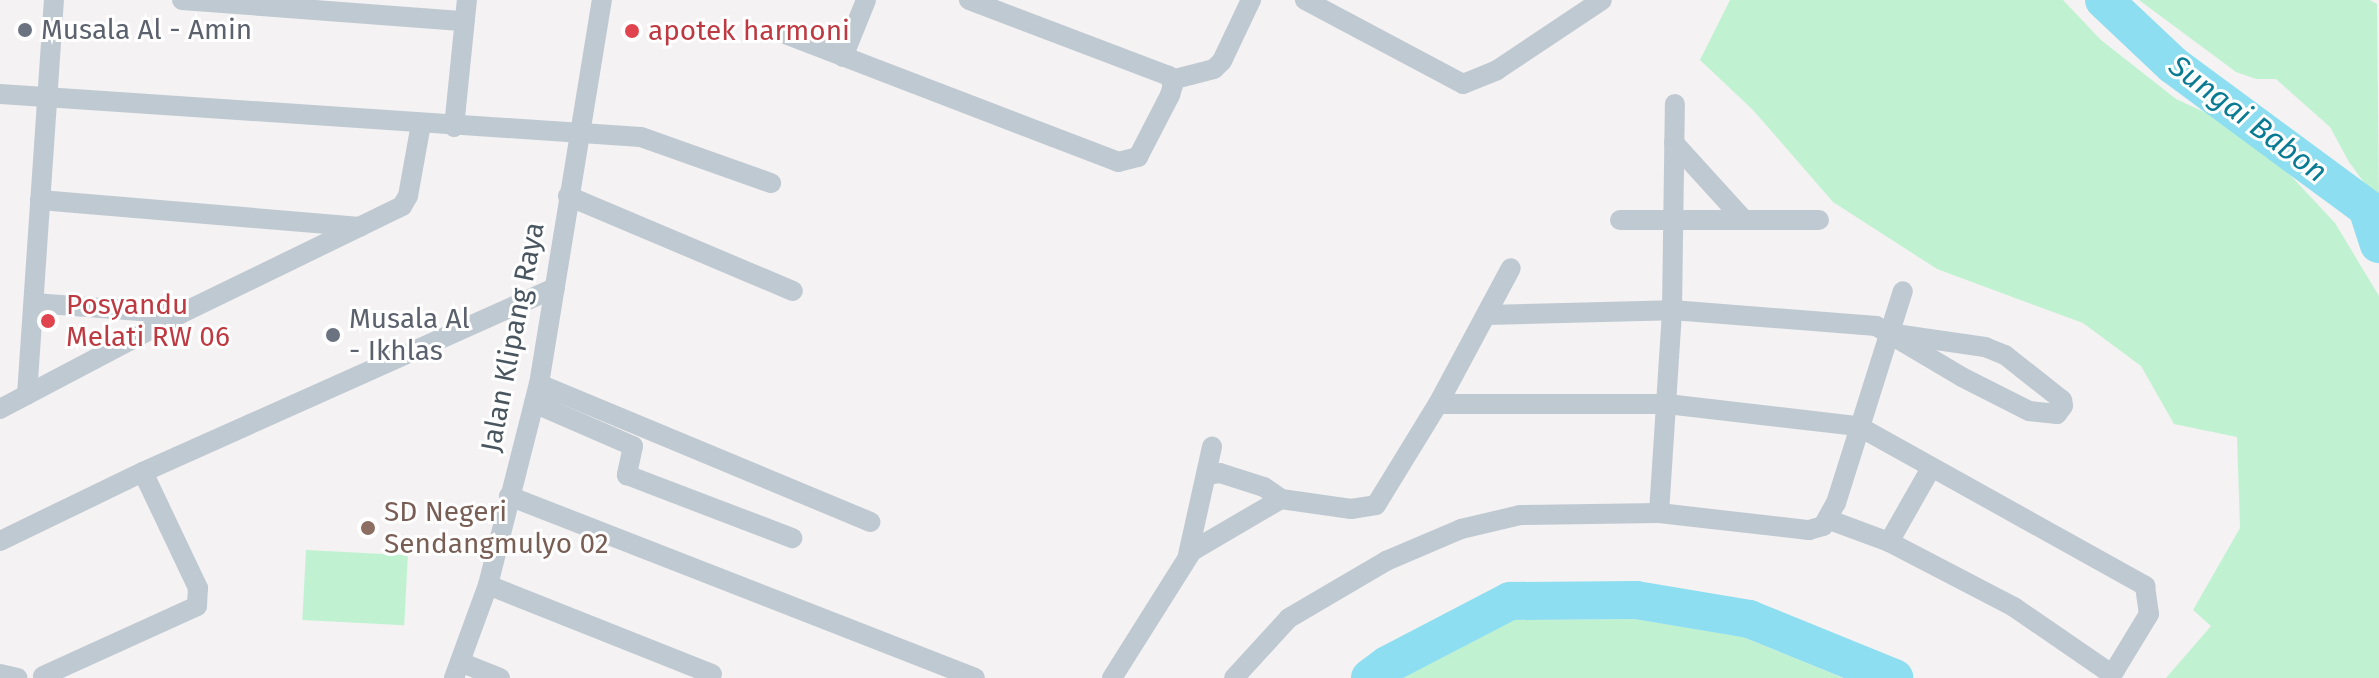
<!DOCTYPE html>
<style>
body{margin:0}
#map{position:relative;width:2379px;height:678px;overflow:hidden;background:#f4f2f2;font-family:"Fira Sans",sans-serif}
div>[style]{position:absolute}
.green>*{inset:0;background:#c0f2d2;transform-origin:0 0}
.river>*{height:38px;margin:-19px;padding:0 19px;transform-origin:19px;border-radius:19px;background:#8cdef0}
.street>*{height:20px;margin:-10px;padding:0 10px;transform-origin:10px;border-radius:10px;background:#bfc9d1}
.dots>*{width:22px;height:22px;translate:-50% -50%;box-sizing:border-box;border:4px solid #fff;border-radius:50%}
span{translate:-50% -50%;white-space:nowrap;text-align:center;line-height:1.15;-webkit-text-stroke:6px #fff;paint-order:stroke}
.worship-label{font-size:28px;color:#5b616d}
.left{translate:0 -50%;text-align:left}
.health-label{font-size:28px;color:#be3a42}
.street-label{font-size:28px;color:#495660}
.education-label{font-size:28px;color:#785e54}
.water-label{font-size:30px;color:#097b93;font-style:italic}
</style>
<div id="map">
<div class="green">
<i style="clip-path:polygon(1730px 0,2063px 0,2101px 40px,2176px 99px,2252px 134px,2335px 223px,2379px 296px,2379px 678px,2166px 678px,2211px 626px,2193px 610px,2240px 528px,2237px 437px,2174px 424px,2141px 366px,2083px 323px,1937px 269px,1833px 202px,1753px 110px,1700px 60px)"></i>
<i style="clip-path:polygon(2139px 0,2370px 0,2377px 4px,2379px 203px,2349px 162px,2330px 127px,2276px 79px,2256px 79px,2236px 72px)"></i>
<i style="left:306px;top:550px;width:102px;height:70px;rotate:3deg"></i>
<i style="clip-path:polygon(1635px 619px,1743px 637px,1843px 678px,1403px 678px,1514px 620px)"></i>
</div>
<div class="river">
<i style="left:2104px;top:0;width:95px;rotate:43.3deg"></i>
<i style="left:2173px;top:65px;width:241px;rotate:36.4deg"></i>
<i style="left:2367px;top:208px;width:38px;rotate:72deg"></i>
<i style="left:1370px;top:678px;width:21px;rotate:-37deg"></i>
<i style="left:1387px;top:665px;width:139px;rotate:-27.5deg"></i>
<i style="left:1510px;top:601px;width:126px;rotate:-0.5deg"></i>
<i style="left:1636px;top:600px;width:115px;rotate:9.5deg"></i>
<i style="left:1749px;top:619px;width:157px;rotate:22.1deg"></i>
</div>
<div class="street">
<i style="left:182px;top:0;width:283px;rotate:4.3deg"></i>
<i style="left:1305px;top:0;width:179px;rotate:28deg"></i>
<i style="left:1463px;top:84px;width:37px;rotate:-22deg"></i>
<i style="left:1497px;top:70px;width:126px;rotate:-33.7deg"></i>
<i style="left:785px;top:34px;width:357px;rotate:21deg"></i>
<i style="left:1118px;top:162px;width:21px;rotate:-14deg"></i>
<i style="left:1138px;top:157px;width:70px;rotate:-62.7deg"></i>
<i style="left:1170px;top:95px;width:10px;rotate:-73deg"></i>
<i style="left:1173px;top:85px;width:10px;rotate:-114deg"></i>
<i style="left:1169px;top:76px;width:214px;rotate:-159.2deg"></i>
<i style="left:843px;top:57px;width:61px;rotate:-68deg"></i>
<i style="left:1171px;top:80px;width:44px;rotate:-14.3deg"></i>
<i style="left:1214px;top:69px;width:11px;rotate:-45deg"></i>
<i style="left:1222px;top:61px;width:68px;rotate:-64.6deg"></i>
<i style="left:0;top:94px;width:642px;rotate:3.84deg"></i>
<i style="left:641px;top:137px;width:138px;rotate:19.5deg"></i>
<i style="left:454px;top:127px;width:128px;rotate:-84.2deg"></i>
<i style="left:1674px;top:143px;width:104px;rotate:47.7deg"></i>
<i style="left:568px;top:196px;width:244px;rotate:22.9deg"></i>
<i style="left:40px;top:200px;width:321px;rotate:4.8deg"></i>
<i style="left:1620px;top:220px;width:199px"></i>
<i style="left:34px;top:303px;width:146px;rotate:4.3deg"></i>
<i style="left:1487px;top:315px;width:185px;rotate:-1.5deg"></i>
<i style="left:1672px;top:310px;width:205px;rotate:4.5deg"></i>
<i style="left:1876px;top:326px;width:14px;rotate:30deg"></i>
<i style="left:1888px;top:333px;width:98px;rotate:8.2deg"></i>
<i style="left:1985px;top:347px;width:22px;rotate:22deg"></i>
<i style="left:2005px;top:355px;width:73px;rotate:38.3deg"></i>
<i style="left:2062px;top:400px;width:6px;rotate:81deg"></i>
<i style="left:2063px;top:406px;width:10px;rotate:127deg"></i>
<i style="left:2057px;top:414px;width:28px;rotate:-174deg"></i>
<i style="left:2029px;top:411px;width:75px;rotate:-153.1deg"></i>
<i style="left:1962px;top:377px;width:86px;rotate:-149.3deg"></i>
<i style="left:539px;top:384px;width:359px;rotate:22.6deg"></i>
<i style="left:27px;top:395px;width:396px;rotate:-86.1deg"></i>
<i style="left:534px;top:403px;width:108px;rotate:23.5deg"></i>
<i style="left:633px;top:446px;width:30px;rotate:102deg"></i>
<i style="left:627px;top:475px;width:177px;rotate:20.9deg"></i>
<i style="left:1438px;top:404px;width:229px"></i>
<i style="left:1667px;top:404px;width:192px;rotate:6.6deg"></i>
<i style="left:1858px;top:426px;width:329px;rotate:29.1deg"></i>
<i style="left:2145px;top:586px;width:28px;rotate:82deg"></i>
<i style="left:2149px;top:614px;width:66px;rotate:121.3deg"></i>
<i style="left:2115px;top:670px;width:8px;rotate:173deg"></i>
<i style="left:2107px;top:671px;width:113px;rotate:-145.5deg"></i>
<i style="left:2014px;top:607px;width:141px;rotate:-152.5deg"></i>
<i style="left:1889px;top:542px;width:63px;rotate:-159.6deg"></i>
<i style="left:0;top:409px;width:204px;rotate:-27.8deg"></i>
<i style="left:180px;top:314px;width:247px;rotate:-25.9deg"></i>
<i style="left:402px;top:206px;width:12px;rotate:-59deg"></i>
<i style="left:408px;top:196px;width:73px;rotate:-79.8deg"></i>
<i style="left:1206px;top:475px;width:14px;rotate:-8deg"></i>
<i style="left:1220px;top:473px;width:46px;rotate:17.7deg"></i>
<i style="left:1264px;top:487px;width:21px;rotate:35deg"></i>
<i style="left:509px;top:496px;width:500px;rotate:21.33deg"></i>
<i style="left:1659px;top:513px;width:203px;rotate:-86.3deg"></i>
<i style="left:1672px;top:310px;width:206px;rotate:-89.2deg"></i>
<i style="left:0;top:541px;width:159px;rotate:-25.8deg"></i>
<i style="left:143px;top:472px;width:451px;rotate:-24.1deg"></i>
<i style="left:1889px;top:542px;width:85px;rotate:-60.4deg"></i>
<i style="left:1188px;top:555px;width:111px;rotate:-77.5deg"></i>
<i style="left:488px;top:585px;width:241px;rotate:21.7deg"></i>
<i style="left:460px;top:662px;width:43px;rotate:21.8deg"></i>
<i style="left:0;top:674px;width:18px;rotate:13deg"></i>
<i style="left:43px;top:676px;width:169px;rotate:-24.4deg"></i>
<i style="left:197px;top:606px;width:18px;rotate:-87deg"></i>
<i style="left:198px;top:588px;width:128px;rotate:-115.4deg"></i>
<i style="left:454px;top:678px;width:99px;rotate:-69.9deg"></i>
<i style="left:488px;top:585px;width:207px;rotate:-75.8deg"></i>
<i style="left:539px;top:384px;width:389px;rotate:-80.7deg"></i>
<i style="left:1112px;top:678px;width:150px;rotate:-57.8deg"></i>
<i style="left:1192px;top:551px;width:103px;rotate:-30.3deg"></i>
<i style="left:1281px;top:499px;width:71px;rotate:8.1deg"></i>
<i style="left:1351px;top:509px;width:25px;rotate:-9deg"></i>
<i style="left:1376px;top:505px;width:119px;rotate:-58.5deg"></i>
<i style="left:1438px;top:404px;width:154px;rotate:-61.8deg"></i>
<i style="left:1234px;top:678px;width:81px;rotate:-47.5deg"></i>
<i style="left:1289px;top:618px;width:113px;rotate:-30.4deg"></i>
<i style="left:1386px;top:561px;width:82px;rotate:-23.1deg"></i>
<i style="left:1461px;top:529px;width:61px;rotate:-13.3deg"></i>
<i style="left:1520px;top:515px;width:139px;rotate:-0.8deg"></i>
<i style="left:1659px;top:513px;width:151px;rotate:6.5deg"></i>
<i style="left:1809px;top:530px;width:15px;rotate:-16deg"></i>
<i style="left:1823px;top:526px;width:26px;rotate:-61deg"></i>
<i style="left:1836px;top:503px;width:222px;rotate:-72.5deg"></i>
</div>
<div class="dots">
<i style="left:25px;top:30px;background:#6b7280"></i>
<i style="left:632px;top:31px;background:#e0444e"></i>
<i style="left:48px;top:321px;background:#e0444e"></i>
<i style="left:333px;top:335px;background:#6b7280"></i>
<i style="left:368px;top:528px;background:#8d6e63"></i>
</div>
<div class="worship-label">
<span class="left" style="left:41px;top:30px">Musala Al - Amin</span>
<span class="left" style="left:349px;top:335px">Musala Al<br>- Ikhlas</span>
</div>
<div class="health-label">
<span class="left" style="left:648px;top:31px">apotek harmoni</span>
<span class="left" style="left:66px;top:321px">Posyandu<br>Melati RW 06</span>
</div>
<div class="street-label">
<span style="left:513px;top:337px;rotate:-79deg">Jalan Klipang Raya</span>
</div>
<div class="education-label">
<span class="left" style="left:384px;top:528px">SD Negeri<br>Sendangmulyo 02</span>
</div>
<div class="water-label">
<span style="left:2248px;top:119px;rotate:37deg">Sungai Babon</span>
</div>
</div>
